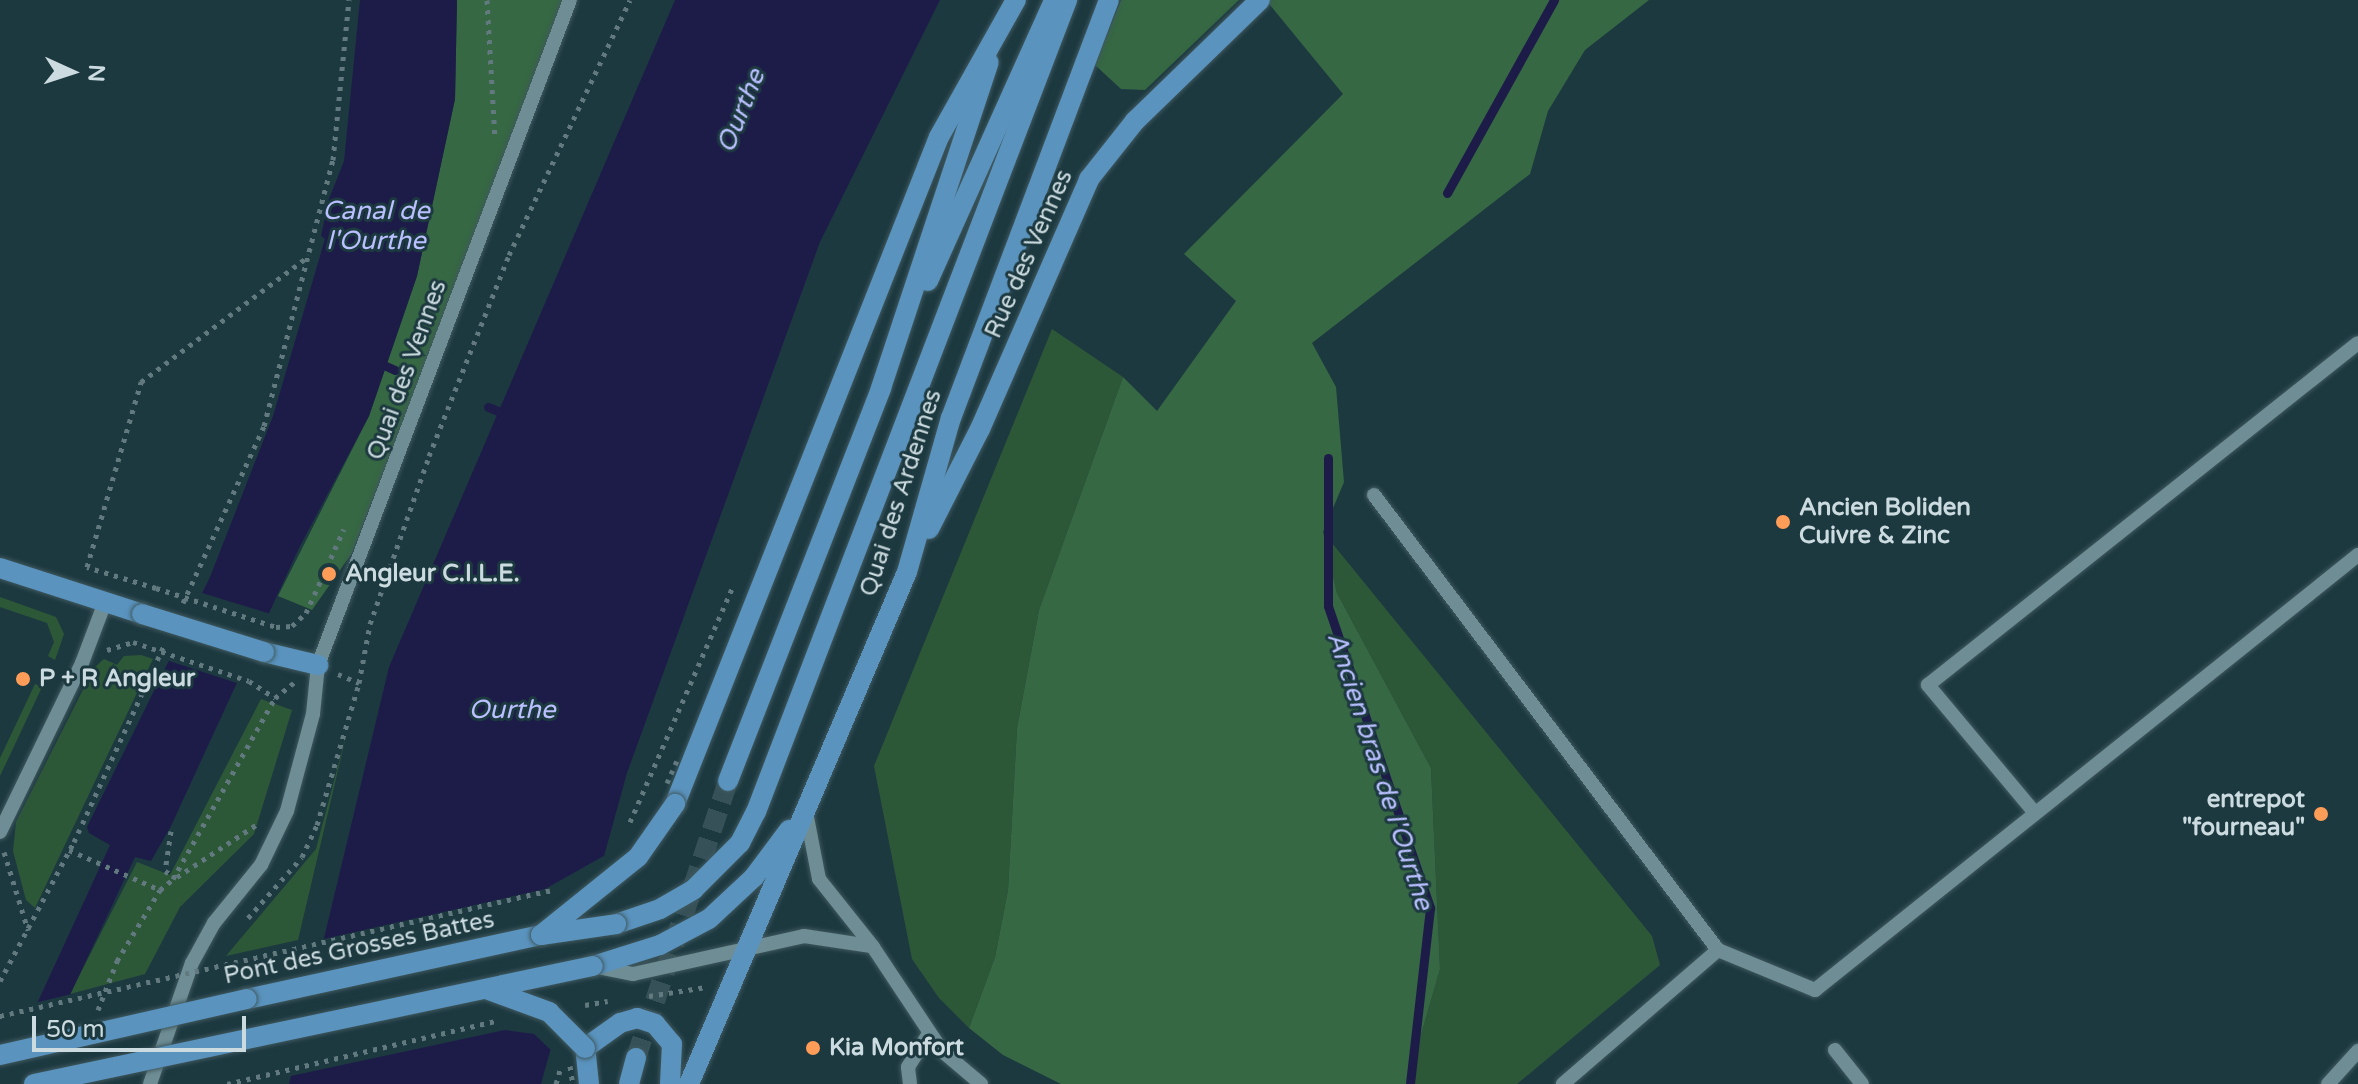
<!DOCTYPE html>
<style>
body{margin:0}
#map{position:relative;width:2358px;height:1084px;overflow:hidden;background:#1d3940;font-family:"Varela Round",sans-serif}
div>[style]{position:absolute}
.green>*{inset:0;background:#2d5838}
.forest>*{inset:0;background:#366843}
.water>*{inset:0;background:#1d1c49}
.pier>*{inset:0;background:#1d3940}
.stream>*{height:9px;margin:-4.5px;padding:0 4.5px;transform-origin:4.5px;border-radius:4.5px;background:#1d1c49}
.major-tunnel>*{height:20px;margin-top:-10px;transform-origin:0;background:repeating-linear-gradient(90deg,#375158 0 20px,transparent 0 30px)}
.path>*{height:5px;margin-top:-2.5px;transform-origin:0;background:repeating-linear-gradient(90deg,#61797f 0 4px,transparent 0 10px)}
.roads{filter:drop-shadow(0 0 2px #3f585e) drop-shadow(0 0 2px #3f585e)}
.minor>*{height:14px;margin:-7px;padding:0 7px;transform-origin:7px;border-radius:7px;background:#6f8d95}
.major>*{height:20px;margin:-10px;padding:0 10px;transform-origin:10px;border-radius:10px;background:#5a93be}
.path-bridge>*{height:5px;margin-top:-2.5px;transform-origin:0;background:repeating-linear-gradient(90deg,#61797f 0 4px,transparent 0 10px)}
.bridges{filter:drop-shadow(0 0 2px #3f585e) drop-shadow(0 0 2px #3f585e)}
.major-bridge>*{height:20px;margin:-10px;padding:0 10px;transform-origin:10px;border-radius:10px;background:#5a93be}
.dots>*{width:22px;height:22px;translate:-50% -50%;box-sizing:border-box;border:4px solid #1d3940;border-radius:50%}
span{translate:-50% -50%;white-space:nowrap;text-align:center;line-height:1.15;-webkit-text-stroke:6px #1d3940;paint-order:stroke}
.street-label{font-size:24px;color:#cbdbdf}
.poi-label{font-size:24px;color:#cbdbdf;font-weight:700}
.left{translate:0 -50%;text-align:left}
.right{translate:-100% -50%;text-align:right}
.water-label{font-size:26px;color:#b9bfff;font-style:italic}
.north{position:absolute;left:32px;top:32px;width:80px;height:80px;-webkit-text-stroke:6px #1d3940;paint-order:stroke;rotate:93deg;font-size:22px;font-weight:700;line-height:32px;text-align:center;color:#cbdbdf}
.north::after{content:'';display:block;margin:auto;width:28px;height:36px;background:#cbdbdf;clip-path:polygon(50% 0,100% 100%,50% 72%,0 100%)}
.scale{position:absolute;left:32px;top:1016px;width:214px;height:36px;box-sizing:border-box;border:4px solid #cbdbdf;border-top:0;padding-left:10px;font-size:24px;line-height:28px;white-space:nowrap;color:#cbdbdf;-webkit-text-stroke:6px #1d3940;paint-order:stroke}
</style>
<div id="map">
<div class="green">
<i style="clip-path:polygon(1052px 329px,1123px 377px,1039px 610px,1017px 728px,1008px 890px,995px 957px,969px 1028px,939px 998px,912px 959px,874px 766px)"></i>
<i style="clip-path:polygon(1323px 532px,1652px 936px,1660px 965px,1517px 1084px,1407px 1084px,1440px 969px,1431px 768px,1337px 593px)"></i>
<i style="clip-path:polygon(0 597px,56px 617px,64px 634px,55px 660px,48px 656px,54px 642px,47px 623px,0 607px)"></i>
<i style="clip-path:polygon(141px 655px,153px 659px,35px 908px,26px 900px,13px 851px,16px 822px,94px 668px,104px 659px,117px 665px,124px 656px)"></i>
<i style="clip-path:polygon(35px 684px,42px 687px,0 776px,0 758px)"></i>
<i style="clip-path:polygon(261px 699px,292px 710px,254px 834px,180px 907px,145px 974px,70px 994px,137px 862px,170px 875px)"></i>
<i style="clip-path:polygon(347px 732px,298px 940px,226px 956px,316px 849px)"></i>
</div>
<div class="forest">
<i style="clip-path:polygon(457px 0,566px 0,352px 553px,312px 610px,278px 596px,369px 416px,417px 276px,455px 99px)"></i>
<i style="clip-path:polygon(1121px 0,1239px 0,1145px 90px,1121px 89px,1095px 65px)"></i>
<i style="clip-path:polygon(1266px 0,1649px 0,1585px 50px,1548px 111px,1530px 174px,1312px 343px,1336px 387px,1344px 482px,1323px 532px,1337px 593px,1431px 768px,1440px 969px,1407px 1084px,1061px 1084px,1003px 1055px,969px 1028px,995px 957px,1008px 890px,1017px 728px,1039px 610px,1123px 377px,1157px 411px,1236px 301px,1184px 254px,1343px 94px)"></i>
</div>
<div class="water">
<i style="clip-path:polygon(360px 0,457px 0,455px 99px,417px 276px,369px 416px,299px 548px,171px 826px,151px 861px,135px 857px,28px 1084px,0 1084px,110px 845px,89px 833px,87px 827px,210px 577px,273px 416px,325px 239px,321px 236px,329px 199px,344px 161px)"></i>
<i style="clip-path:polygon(675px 0,940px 0,820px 242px,627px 773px,541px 1084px,289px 1084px,389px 667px)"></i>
</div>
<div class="pier">
<i style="clip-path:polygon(199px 592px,274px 615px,243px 685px,166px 660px)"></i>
<i style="clip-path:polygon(609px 853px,554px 1053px,534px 1034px,505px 1030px,286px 1077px,319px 940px,545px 889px)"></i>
<i style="clip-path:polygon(72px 994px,33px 1084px,0 1084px,0 1066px,30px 1004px)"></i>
</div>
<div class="stream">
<i style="left:1447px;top:193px;width:221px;rotate:-61deg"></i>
<i style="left:386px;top:366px;width:10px;rotate:24deg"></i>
<i style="left:488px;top:407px;width:11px;rotate:22deg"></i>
<i style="left:1328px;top:458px;width:148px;rotate:90deg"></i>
<i style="left:1328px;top:606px;width:319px;rotate:71.3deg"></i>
<i style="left:1430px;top:908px;width:177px;rotate:96.5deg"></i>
</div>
<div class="major-tunnel">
<i style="left:636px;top:1058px;width:292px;rotate:-71.6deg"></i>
</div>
<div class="path">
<i style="left:487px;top:0;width:139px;rotate:86.7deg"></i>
<i style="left:156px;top:588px;width:72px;rotate:-163.1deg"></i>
<i style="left:87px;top:567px;width:193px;rotate:-73.7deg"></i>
<i style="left:141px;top:382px;width:210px;rotate:-36.9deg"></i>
<i style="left:183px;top:603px;width:195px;rotate:-65.4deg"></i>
<i style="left:264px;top:426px;width:275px;rotate:-75.5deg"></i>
<i style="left:333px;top:160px;width:161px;rotate:-84.3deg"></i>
<i style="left:276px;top:627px;width:16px;rotate:-4deg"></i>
<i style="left:292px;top:626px;width:19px;rotate:-43deg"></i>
<i style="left:306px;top:613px;width:92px;rotate:-65.7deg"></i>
<i style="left:107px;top:650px;width:27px;rotate:-17deg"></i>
<i style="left:338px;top:674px;width:23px;rotate:23deg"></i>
<i style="left:249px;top:681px;width:31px;rotate:33deg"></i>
<i style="left:630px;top:822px;width:257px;rotate:-66.4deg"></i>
<i style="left:171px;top:831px;width:40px;rotate:98.5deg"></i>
<i style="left:165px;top:871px;width:12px;rotate:31deg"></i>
<i style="left:69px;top:850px;width:99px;rotate:23.7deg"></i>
<i style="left:4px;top:852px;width:82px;rotate:72.9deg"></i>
<i style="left:177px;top:877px;width:95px;rotate:-33.4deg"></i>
<i style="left:248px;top:918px;width:81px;rotate:-48.5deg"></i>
<i style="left:302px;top:857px;width:35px;rotate:-65deg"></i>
<i style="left:317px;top:825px;width:148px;rotate:-73.5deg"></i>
<i style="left:359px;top:683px;width:60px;rotate:-79.4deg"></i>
<i style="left:370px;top:624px;width:178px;rotate:-70.6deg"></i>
<i style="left:429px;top:456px;width:216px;rotate:-68.3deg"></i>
<i style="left:509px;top:255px;width:282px;rotate:-64.6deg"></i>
<i style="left:0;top:981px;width:157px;rotate:-62deg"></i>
<i style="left:74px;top:842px;width:217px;rotate:-65.4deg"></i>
<i style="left:649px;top:996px;width:58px;rotate:-9deg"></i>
<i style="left:585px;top:1005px;width:23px;rotate:-10deg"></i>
<i style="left:98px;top:1010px;width:53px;rotate:-68.8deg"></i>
<i style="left:117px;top:961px;width:83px;rotate:-58.8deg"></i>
<i style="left:160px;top:890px;width:17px;rotate:-40deg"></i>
<i style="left:173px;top:879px;width:208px;rotate:-60.6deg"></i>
<i style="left:275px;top:698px;width:26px;rotate:-39deg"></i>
<i style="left:556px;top:1084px;width:18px;rotate:-74deg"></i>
</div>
<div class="roads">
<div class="minor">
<i style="left:1374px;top:495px;width:570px;rotate:52.91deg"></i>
<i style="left:1718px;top:950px;width:205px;rotate:139.2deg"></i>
<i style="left:806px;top:812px;width:68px;rotate:79deg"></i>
<i style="left:819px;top:879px;width:87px;rotate:51.5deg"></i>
<i style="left:873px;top:947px;width:125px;rotate:56.4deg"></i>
<i style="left:942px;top:1051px;width:51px;rotate:40.2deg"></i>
<i style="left:2035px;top:813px;width:167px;rotate:-129.9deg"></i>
<i style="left:1928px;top:685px;width:549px;rotate:-38.5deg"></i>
<i style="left:0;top:832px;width:188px;rotate:-64.1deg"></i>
<i style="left:82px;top:663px;width:65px;rotate:-69.3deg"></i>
<i style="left:1718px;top:950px;width:105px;rotate:22.4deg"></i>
<i style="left:1815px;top:990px;width:696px;rotate:-38.7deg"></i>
<i style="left:597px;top:967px;width:37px;rotate:11deg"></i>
<i style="left:633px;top:974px;width:175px;rotate:-12.5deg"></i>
<i style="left:804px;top:936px;width:68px;rotate:8.5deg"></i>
<i style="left:1835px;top:1050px;width:43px;rotate:51.5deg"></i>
<i style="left:150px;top:1084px;width:128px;rotate:-70.9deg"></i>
<i style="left:192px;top:963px;width:46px;rotate:-61.2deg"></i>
<i style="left:214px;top:923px;width:75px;rotate:-51deg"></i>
<i style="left:261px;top:865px;width:60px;rotate:-64.3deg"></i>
<i style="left:287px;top:811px;width:100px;rotate:-75deg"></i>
<i style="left:313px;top:714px;width:49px;rotate:-84.2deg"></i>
<i style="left:318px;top:665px;width:711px;rotate:-69.25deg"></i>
<i style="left:910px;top:1084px;width:17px;rotate:-97deg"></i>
<i style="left:908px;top:1067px;width:39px;rotate:-58deg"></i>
<i style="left:2328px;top:1084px;width:45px;rotate:-47.7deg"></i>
</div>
<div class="major">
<i style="left:928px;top:281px;width:308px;rotate:-65.8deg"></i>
<i style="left:929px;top:529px;width:112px;rotate:-63deg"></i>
<i style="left:980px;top:429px;width:273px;rotate:-66.4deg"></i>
<i style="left:1089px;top:179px;width:74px;rotate:-51.6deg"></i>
<i style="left:1135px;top:121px;width:174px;rotate:-44.1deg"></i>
<i style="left:0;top:568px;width:149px;rotate:17.9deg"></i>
<i style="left:264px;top:652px;width:56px;rotate:13.5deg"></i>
<i style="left:728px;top:781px;width:422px;rotate:-68.7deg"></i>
<i style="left:881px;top:388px;width:343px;rotate:-71.7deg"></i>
<i style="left:675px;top:804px;width:717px;rotate:-68.41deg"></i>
<i style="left:939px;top:137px;width:157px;rotate:-60.7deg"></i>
<i style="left:616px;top:924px;width:46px;rotate:-18.8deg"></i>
<i style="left:660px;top:909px;width:39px;rotate:-30deg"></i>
<i style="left:694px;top:889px;width:65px;rotate:-45deg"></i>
<i style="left:740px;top:843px;width:35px;rotate:-63deg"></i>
<i style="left:756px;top:812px;width:870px;rotate:-69.04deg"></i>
<i style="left:593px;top:966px;width:70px;rotate:-17.4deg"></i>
<i style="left:660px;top:945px;width:55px;rotate:-28deg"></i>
<i style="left:709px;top:919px;width:62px;rotate:-43deg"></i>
<i style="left:754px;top:877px;width:59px;rotate:-53.3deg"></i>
<i style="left:247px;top:999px;width:301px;rotate:-12.3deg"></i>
<i style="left:589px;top:1084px;width:36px;rotate:-96deg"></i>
<i style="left:585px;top:1048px;width:43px;rotate:-35.5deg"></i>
<i style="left:620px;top:1023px;width:18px;rotate:-16deg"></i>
<i style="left:637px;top:1018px;width:19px;rotate:18deg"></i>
<i style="left:655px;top:1024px;width:26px;rotate:50deg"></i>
<i style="left:672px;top:1044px;width:40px;rotate:92.9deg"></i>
<i style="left:629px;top:1084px;width:27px;rotate:-75deg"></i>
<i style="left:689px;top:1084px;width:556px;rotate:-66.94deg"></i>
<i style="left:907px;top:572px;width:160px;rotate:-74.1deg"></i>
<i style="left:951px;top:418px;width:447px;rotate:-69.3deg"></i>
</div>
</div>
<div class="path-bridge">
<i style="left:156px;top:588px;width:126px;rotate:18deg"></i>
<i style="left:133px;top:642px;width:122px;rotate:18.6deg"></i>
<i style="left:667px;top:783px;width:24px;rotate:-66deg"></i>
<i style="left:0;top:1016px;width:570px;rotate:-12.87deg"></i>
<i style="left:570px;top:1066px;width:18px;rotate:81deg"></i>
<i style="left:227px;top:1084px;width:279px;rotate:-13.2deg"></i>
</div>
<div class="bridges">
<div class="major-bridge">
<i style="left:142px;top:614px;width:128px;rotate:17.3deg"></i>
<i style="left:541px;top:935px;width:124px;rotate:-38.8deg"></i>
<i style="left:638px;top:857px;width:65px;rotate:-55.1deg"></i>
<i style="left:541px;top:935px;width:76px;rotate:-8.3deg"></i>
<i style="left:489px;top:990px;width:64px;rotate:20.1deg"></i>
<i style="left:549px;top:1012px;width:51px;rotate:45deg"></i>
<i style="left:0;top:1055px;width:253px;rotate:-12.8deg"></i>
<i style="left:34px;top:1084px;width:571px;rotate:-11.92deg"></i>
</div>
</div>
<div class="dots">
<i style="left:1783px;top:522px;background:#fe9c58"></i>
<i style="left:329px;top:574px;background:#fe9c58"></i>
<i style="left:23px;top:679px;background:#fe9c58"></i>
<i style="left:2321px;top:814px;background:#fe9c58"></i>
<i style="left:813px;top:1048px;background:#fe9c58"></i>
</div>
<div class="street-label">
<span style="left:1029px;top:254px;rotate:-66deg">Rue des Vennes</span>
<span style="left:407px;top:370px;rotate:-70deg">Quai des Vennes</span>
<span style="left:901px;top:493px;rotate:-72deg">Quai des Ardennes</span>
<span style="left:359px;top:948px;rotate:-12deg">Pont des Grosses Battes</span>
</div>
<div class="poi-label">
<span class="left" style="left:1799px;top:522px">Ancien Boliden<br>Cuivre &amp; Zinc</span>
<span class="left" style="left:345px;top:574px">Angleur C.I.L.E.</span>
<span class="left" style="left:39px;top:679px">P + R Angleur</span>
<span class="right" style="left:2305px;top:814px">entrepot<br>"fourneau"</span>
<span class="left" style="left:829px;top:1048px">Kia Monfort</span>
</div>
<div class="water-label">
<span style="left:741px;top:111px;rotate:-68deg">Ourthe</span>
<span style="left:376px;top:226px">Canal de<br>l'Ourthe</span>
<span style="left:512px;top:710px">Ourthe</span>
<span style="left:1380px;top:771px;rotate:72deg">Ancien bras de l'Ourthe</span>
</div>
<div class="north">N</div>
<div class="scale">50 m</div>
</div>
